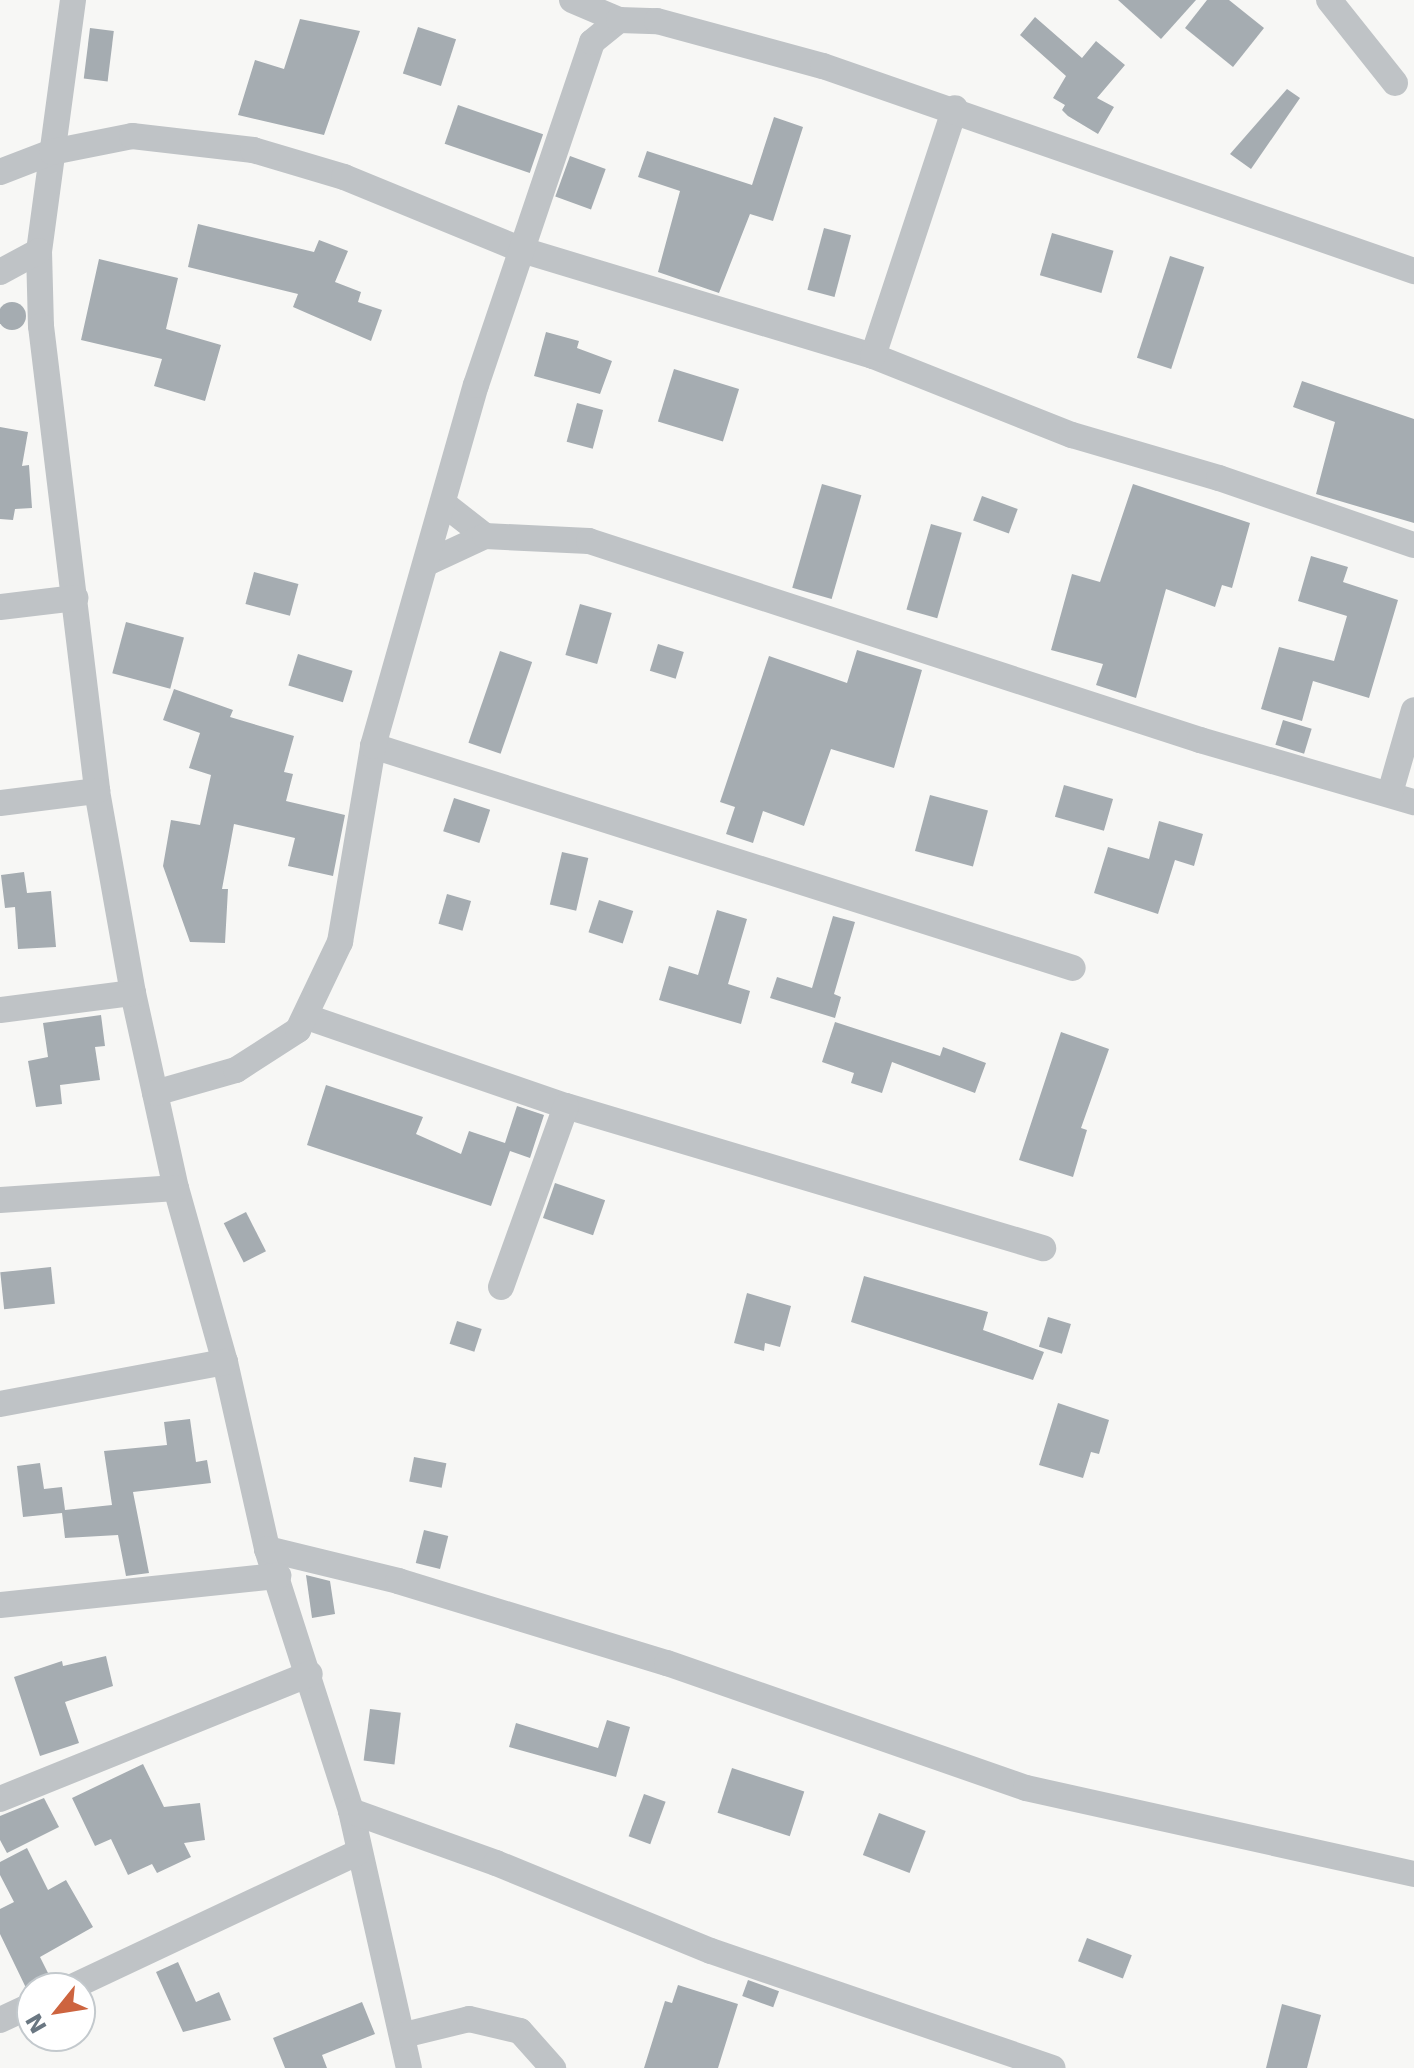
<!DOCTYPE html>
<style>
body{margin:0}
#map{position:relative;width:1414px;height:2068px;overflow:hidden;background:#f7f7f5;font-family:"DejaVu Sans",sans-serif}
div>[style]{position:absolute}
.building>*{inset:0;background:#a5acb1;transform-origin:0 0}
.round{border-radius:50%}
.street>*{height:26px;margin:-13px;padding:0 13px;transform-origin:13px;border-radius:13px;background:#bfc3c6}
span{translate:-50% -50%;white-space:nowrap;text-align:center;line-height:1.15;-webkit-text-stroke:8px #fff;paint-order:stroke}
.north{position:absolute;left:16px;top:1972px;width:80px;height:80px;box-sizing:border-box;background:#fff;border:2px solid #c3c9cd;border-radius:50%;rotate:240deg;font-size:22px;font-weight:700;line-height:32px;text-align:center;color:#6a7782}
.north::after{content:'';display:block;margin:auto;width:28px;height:36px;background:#cd643f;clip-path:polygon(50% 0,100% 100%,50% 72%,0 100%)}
</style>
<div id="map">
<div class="building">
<i style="clip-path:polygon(1118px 0,1196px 0,1161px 39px)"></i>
<i style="clip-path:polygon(1207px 0,1229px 0,1264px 28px,1233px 67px,1185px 28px)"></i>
<i style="clip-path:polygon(1035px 17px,1082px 58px,1096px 41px,1125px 65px,1097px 98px,1114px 107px,1098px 134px,1068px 116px,1062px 110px,1065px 105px,1053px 98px,1066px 76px,1020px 35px)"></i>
<i style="clip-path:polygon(300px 19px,360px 31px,324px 135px,238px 115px,255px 60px,284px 69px)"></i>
<i style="left:418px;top:27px;width:40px;height:49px;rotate:18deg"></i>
<i style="left:90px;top:28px;width:24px;height:51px;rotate:7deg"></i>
<i style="clip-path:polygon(1287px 89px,1300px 98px,1251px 169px,1230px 154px)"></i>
<i style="left:458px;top:105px;width:90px;height:41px;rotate:19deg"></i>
<i style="clip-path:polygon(774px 117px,803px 127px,773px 221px,750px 214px,719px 293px,658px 272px,680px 191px,638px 177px,647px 151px,752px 185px)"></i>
<i style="left:570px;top:156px;width:38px;height:43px;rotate:20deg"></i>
<i style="clip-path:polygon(198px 224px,314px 252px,319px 240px,348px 251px,335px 282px,361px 292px,358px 302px,382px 310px,371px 341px,293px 307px,298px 294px,188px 267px)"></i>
<i style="left:824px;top:228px;width:28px;height:64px;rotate:15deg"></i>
<i style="left:1052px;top:233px;width:64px;height:44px;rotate:16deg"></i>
<i style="left:1170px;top:256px;width:36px;height:107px;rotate:18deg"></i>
<i style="clip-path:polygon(99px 259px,178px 278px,166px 329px,221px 345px,205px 401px,154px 386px,162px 359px,81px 340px)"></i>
<i class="round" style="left:-2px;top:302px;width:28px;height:28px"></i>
<i style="clip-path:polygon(546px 332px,579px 341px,577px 348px,612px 361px,600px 394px,534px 376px)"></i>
<i style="left:674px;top:369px;width:68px;height:55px;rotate:17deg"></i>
<i style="clip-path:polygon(1302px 381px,1414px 419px,1414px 523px,1316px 494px,1335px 422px,1293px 407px)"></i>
<i style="left:577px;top:403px;width:27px;height:40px;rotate:15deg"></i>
<i style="clip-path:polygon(0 427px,28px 432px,22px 466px,29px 465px,32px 508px,15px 509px,13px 520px,0 519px)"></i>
<i style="left:822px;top:484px;width:41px;height:108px;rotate:16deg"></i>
<i style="clip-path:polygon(1133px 484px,1250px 523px,1232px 588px,1222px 585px,1215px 607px,1166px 589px,1136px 698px,1096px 685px,1103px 664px,1051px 650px,1072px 574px,1100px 582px)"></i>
<i style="left:982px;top:496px;width:38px;height:26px;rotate:20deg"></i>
<i style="left:931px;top:524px;width:32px;height:89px;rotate:16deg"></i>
<i style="clip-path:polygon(1311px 556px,1348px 567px,1343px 582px,1398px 600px,1369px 698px,1313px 681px,1302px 721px,1261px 709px,1279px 647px,1334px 661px,1347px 616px,1298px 601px)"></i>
<i style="left:254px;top:572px;width:46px;height:33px;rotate:15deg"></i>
<i style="left:580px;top:604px;width:33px;height:53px;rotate:16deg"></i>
<i style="left:126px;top:622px;width:60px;height:53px;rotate:15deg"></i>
<i style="left:658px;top:644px;width:27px;height:28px;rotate:17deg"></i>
<i style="clip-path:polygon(857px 650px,922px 670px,894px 768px,831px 749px,804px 826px,763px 811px,753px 843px,726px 834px,735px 807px,720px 802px,769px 656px,847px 683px)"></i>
<i style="left:500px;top:651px;width:34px;height:97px;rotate:19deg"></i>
<i style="left:298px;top:654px;width:57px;height:33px;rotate:17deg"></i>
<i style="clip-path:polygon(174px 689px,233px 710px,230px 717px,294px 736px,284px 772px,293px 774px,286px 801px,345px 815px,333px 876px,288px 866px,295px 838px,234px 824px,222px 889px,228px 889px,225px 943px,190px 942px,163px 866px,171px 820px,200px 825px,211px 775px,189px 768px,200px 733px,163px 720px)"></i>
<i style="left:1283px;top:720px;width:30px;height:26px;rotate:17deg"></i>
<i style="left:1064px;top:785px;width:51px;height:33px;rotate:16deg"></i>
<i style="left:930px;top:795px;width:60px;height:58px;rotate:15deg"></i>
<i style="left:454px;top:798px;width:38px;height:35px;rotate:18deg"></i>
<i style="clip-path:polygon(1159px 821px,1203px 834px,1194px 866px,1175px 860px,1158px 914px,1094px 893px,1108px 847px,1149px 859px)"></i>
<i style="left:562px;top:852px;width:27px;height:54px;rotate:13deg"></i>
<i style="clip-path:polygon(24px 872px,27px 893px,51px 891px,56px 947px,18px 949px,15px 907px,5px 908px,1px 875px)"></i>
<i style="left:447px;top:894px;width:25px;height:31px;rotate:16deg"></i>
<i style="left:599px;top:900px;width:36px;height:34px;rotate:18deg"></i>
<i style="clip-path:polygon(717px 910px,747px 919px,728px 984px,750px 991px,741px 1024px,659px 1000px,669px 966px,698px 975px)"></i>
<i style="clip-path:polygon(833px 916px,855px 922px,834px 994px,841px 997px,835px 1018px,770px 998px,777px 977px,812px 988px)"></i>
<i style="clip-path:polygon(101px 1015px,105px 1046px,95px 1047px,100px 1080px,60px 1085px,62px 1104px,36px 1107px,28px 1061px,48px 1057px,43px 1023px)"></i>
<i style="clip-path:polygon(835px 1022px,940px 1056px,943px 1047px,986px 1063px,975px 1093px,892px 1062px,882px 1093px,851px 1083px,854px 1073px,822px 1062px)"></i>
<i style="clip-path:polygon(1061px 1032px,1109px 1049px,1081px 1128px,1087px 1130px,1073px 1177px,1019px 1160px)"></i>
<i style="clip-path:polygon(326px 1085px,423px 1117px,416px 1134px,461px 1154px,469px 1131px,505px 1143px,517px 1106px,544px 1115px,530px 1158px,510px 1151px,491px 1206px,307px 1145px)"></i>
<i style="left:555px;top:1183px;width:53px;height:37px;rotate:19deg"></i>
<i style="left:246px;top:1212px;width:44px;height:25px;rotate:63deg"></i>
<i style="left:51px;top:1267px;width:37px;height:51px;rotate:84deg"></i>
<i style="clip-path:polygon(864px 1276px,988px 1312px,983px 1330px,1044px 1352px,1033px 1380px,851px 1322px)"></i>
<i style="clip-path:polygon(747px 1293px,791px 1306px,780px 1347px,765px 1343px,764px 1351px,734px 1343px)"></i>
<i style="left:1048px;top:1317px;width:24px;height:31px;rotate:17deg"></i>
<i style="left:457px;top:1321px;width:26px;height:24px;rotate:18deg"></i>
<i style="clip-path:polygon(1058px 1403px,1109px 1420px,1099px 1454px,1091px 1452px,1083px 1478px,1039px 1465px)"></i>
<i style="clip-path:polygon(190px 1419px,196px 1462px,207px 1460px,211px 1483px,133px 1492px,149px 1573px,126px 1576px,118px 1535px,65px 1538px,62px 1513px,23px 1517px,17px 1466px,40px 1463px,44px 1489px,62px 1487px,65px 1510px,112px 1505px,104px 1451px,167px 1445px,164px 1422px)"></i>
<i style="left:414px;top:1457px;width:33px;height:25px;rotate:11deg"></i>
<i style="left:424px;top:1530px;width:25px;height:34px;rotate:14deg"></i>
<i style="clip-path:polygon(306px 1575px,330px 1581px,335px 1614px,312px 1618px)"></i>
<i style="clip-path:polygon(106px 1656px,113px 1686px,65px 1702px,79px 1743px,40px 1756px,14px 1677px,62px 1661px,63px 1666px)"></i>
<i style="left:370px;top:1709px;width:31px;height:52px;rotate:7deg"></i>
<i style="clip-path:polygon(607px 1720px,630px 1727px,616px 1777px,509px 1747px,516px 1723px,598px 1748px)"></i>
<i style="clip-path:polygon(143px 1764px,164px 1807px,200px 1803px,205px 1840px,184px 1843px,191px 1857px,157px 1873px,152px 1864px,128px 1875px,111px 1839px,95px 1846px,72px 1798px)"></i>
<i style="left:732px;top:1768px;width:76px;height:47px;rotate:18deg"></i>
<i style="left:644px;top:1794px;width:23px;height:45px;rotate:20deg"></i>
<i style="clip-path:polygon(44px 1798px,59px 1827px,7px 1853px,0 1840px,0 1816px)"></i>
<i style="left:879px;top:1813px;width:50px;height:45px;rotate:21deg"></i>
<i style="clip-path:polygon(27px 1848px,48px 1890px,66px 1880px,93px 1927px,40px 1957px,51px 1979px,27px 1990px,0 1934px,0 1909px,14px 1902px,0 1875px,0 1862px)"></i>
<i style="left:1087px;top:1938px;width:48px;height:25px;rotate:21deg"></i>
<i style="clip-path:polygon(178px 1962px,196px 2002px,219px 1992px,231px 2020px,183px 2032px,156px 1972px)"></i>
<i style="left:748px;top:1980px;width:33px;height:17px;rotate:20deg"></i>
<i style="clip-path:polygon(678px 1985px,738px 2004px,718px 2068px,644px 2068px,665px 2001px,672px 2003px)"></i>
<i style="clip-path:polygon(362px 2002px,375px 2034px,322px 2055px,327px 2068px,285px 2068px,273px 2038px)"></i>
<i style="clip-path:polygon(1282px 2004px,1321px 2015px,1307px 2068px,1266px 2068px)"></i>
</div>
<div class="street">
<i style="left:73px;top:0;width:253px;rotate:97.7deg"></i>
<i style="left:39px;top:251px;width:75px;rotate:88.5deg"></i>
<i style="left:41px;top:326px;width:468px;rotate:83.1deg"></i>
<i style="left:97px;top:791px;width:205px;rotate:79.9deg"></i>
<i style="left:133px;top:993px;width:200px;rotate:77.6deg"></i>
<i style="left:176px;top:1188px;width:181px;rotate:74.3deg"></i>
<i style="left:225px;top:1362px;width:192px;rotate:77.3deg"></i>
<i style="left:267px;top:1549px;width:275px;rotate:72.2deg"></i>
<i style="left:351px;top:1811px;width:263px;rotate:77.3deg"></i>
<i style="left:572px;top:0;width:51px;rotate:23.1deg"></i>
<i style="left:1329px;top:0;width:106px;rotate:51.5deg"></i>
<i style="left:0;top:172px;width:56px;rotate:-21deg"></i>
<i style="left:52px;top:152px;width:82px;rotate:-11.3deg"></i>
<i style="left:132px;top:136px;width:122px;rotate:6.6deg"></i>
<i style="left:253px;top:150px;width:95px;rotate:16.5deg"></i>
<i style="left:344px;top:177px;width:192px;rotate:22.3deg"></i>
<i style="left:522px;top:250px;width:367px;rotate:16.8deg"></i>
<i style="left:873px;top:356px;width:214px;rotate:21.7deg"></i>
<i style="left:1072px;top:435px;width:153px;rotate:16.3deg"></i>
<i style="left:1219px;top:478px;width:206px;rotate:19deg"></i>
<i style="left:0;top:272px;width:44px;rotate:-28.3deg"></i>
<i style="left:873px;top:356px;width:261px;rotate:-71.7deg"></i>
<i style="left:444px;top:504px;width:52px;rotate:38deg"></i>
<i style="left:427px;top:563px;width:64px;rotate:-25deg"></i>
<i style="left:485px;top:536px;width:104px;rotate:2.8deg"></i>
<i style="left:589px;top:541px;width:643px;rotate:18.04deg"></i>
<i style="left:1200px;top:740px;width:223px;rotate:16.2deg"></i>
<i style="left:0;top:607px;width:76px;rotate:-6.8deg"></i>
<i style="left:373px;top:746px;width:734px;rotate:17.6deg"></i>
<i style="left:1390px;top:793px;width:86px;rotate:-73.9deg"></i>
<i style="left:0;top:803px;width:98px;rotate:-7.1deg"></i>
<i style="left:0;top:1010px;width:134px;rotate:-7.3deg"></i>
<i style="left:307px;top:1017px;width:274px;rotate:19deg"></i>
<i style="left:566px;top:1106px;width:498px;rotate:16.6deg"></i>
<i style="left:155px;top:1093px;width:84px;rotate:-15.9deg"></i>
<i style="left:236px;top:1070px;width:74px;rotate:-32.8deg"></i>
<i style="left:298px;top:1030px;width:98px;rotate:-64.5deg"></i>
<i style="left:340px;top:942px;width:199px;rotate:-80.4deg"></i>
<i style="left:373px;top:746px;width:375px;rotate:-74.1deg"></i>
<i style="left:476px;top:385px;width:362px;rotate:-71.3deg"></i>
<i style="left:592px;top:42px;width:35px;rotate:-39deg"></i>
<i style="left:619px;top:20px;width:38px;rotate:2deg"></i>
<i style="left:657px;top:21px;width:172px;rotate:15.2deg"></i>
<i style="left:823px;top:66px;width:626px;rotate:19.13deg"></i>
<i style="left:0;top:1200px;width:176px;rotate:-3.9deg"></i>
<i style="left:501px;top:1287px;width:192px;rotate:-70.2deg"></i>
<i style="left:0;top:1404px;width:229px;rotate:-10.6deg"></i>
<i style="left:267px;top:1549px;width:135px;rotate:13.7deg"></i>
<i style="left:398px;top:1581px;width:281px;rotate:17deg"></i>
<i style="left:667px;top:1663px;width:380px;rotate:19.2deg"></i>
<i style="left:1026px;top:1788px;width:397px;rotate:12.5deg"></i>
<i style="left:0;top:1605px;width:280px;rotate:-6deg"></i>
<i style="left:0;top:1799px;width:334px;rotate:-22deg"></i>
<i style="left:351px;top:1811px;width:154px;rotate:19.7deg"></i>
<i style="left:496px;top:1863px;width:232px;rotate:22.3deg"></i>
<i style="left:711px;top:1951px;width:361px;rotate:18.9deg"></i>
<i style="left:70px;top:1988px;width:317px;rotate:-25.2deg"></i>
<i style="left:0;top:2020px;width:35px;rotate:-25deg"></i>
<i style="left:404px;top:2035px;width:67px;rotate:-13.8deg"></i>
<i style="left:469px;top:2019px;width:52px;rotate:13.2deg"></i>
<i style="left:520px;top:2031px;width:50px;rotate:48.3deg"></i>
</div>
<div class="north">N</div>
</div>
